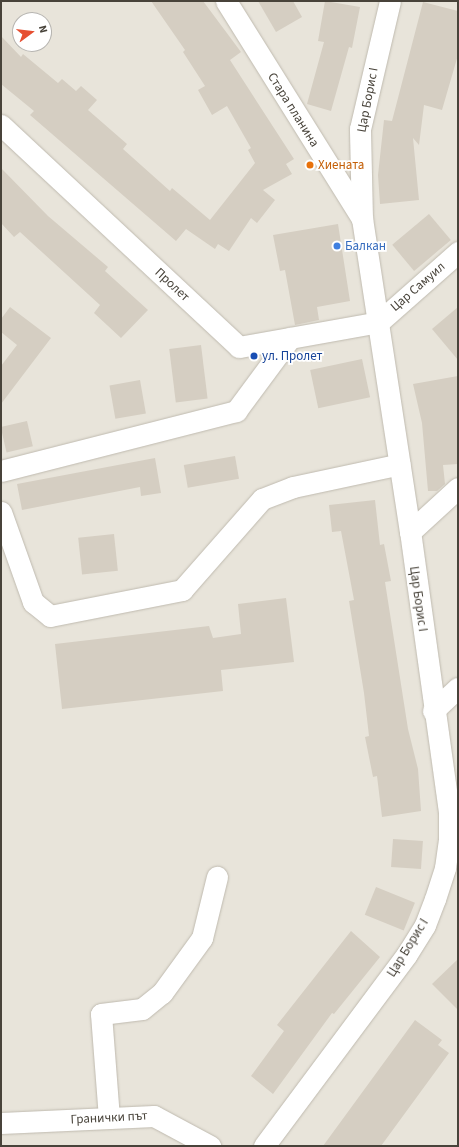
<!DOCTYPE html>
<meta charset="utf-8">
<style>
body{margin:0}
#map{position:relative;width:459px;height:1147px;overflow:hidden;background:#f4f2ec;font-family:"Source Sans 3",sans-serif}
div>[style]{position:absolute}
.residential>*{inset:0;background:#e8e4da}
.building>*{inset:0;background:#d5cec2;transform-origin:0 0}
.roads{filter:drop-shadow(0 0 1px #bfbaaf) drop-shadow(0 0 1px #bfbaaf)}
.minor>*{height:21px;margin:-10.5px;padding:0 10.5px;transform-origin:10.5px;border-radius:10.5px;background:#fff}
.dots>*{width:11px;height:11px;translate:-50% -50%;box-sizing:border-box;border:2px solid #fff;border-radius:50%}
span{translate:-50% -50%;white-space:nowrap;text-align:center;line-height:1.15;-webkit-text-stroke:3.5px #fff;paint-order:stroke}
.street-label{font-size:13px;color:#48433a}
.food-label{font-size:13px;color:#c56008}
.left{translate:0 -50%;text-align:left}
.shop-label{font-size:13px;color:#366cbe}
.transit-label{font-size:13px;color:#164399}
.frame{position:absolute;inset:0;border:2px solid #48433a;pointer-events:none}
.north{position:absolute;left:12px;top:12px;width:40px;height:40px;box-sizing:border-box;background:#fff;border:1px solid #b6b4b0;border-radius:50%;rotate:75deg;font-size:11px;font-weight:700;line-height:16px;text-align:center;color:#48433a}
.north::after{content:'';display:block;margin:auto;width:14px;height:18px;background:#e64f31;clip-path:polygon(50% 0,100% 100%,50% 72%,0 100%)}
</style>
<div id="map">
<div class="residential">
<i style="clip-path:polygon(evenodd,1px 1px,458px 1px,458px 1146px,1px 1146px,1px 1px,20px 20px,44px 20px,44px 44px,20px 44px,20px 20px)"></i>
</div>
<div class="building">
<i style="clip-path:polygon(151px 1px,203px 1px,241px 52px,230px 60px,294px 159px,286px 164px,292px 174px,263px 190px,275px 200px,257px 223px,251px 218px,229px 251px,218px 244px,215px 249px,186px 229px,176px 241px,30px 115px,34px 111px,1px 84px,1px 36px,21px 57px,23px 54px,58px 83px,62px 79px,76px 91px,81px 86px,97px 100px,88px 110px,127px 144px,123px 149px,170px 191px,172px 188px,210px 220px,255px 163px,248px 150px,251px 148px,227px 106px,212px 115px,198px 90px,205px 86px,183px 52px,185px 50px)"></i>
<i style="clip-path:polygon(258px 1px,293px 1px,302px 17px,276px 32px)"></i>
<i style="clip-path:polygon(325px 1px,360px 7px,352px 48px,349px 47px,331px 111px,307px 104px,324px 42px,318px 41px)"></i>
<i style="clip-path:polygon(423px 2px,458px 11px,458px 55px,442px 110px,424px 105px,419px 145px,413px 138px,419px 200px,380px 204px,378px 175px,384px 120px,392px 121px)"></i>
<i style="clip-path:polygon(1px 168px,48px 216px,108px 267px,105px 271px,148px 310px,121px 338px,94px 313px,100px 305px,20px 232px,14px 237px,1px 223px)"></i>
<i style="left:429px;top:214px;width:34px;height:48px;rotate:50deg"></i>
<i style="clip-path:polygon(338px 224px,350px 301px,317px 307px,319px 320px,295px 325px,285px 270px,280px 271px,273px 235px)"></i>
<i style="clip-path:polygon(10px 307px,51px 338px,1px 404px,1px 366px,17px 345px,1px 332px,1px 319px)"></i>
<i style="clip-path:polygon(458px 307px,458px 360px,432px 329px)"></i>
<i style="left:201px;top:345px;width:54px;height:32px;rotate:83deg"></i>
<i style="left:362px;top:359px;width:39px;height:53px;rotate:78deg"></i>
<i style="clip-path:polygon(458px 376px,458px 464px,443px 465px,445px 484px,437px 491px,428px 491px,422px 423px,413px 384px)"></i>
<i style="left:140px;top:380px;width:34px;height:31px;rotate:80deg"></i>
<i style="left:27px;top:421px;width:26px;height:27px;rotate:77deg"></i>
<i style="left:235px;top:456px;width:23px;height:52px;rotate:80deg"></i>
<i style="clip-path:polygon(155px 458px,161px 493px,141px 496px,140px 487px,22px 510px,17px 484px)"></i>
<i style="clip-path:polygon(375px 500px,380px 545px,384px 544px,391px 581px,385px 582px,408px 729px,418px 769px,421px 811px,382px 817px,377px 776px,373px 777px,365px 737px,369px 736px,364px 693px,349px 601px,354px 600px,341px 531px,332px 532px,329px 505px)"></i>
<i style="left:114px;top:534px;width:37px;height:36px;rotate:84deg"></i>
<i style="clip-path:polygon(286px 598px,294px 662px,221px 670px,223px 691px,62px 709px,55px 644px,209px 626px,213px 638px,241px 634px,238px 604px)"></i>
<i style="left:393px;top:839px;width:30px;height:28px;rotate:4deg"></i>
<i style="left:376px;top:887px;width:42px;height:30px;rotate:22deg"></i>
<i style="clip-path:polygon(351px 931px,380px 957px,334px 1014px,332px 1013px,273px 1094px,251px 1076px,284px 1031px,277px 1025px)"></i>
<i style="clip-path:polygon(458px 959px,458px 1010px,432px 984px)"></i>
<i style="clip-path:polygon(415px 1020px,442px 1040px,438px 1045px,449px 1053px,381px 1146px,323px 1146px)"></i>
</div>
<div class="roads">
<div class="minor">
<i style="left:226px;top:1px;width:257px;rotate:58deg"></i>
<i style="left:1px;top:125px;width:325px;rotate:43deg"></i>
<i style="left:239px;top:347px;width:142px;rotate:-10.1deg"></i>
<i style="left:379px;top:322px;width:106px;rotate:-41.5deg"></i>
<i style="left:1px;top:471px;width:243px;rotate:-14.3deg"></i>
<i style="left:236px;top:411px;width:91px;rotate:-53.5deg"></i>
<i style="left:1px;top:512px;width:96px;rotate:70.4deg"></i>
<i style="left:33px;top:602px;width:22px;rotate:39deg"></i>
<i style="left:50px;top:616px;width:135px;rotate:-11.1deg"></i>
<i style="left:182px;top:590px;width:121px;rotate:-48.7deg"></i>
<i style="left:262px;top:499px;width:33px;rotate:-21deg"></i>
<i style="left:293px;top:487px;width:109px;rotate:-12.1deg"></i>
<i style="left:410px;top:532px;width:65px;rotate:-42.5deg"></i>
<i style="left:433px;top:711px;width:34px;rotate:-43deg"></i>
<i style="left:109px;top:1118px;width:104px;rotate:-94.4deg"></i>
<i style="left:101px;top:1014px;width:41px;rotate:-7deg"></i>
<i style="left:142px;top:1009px;width:26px;rotate:-39deg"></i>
<i style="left:162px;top:993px;width:68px;rotate:-54deg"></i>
<i style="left:202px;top:938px;width:63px;rotate:-76.2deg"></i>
<i style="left:1px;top:1123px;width:153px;rotate:-2.6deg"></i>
<i style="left:154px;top:1116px;width:64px;rotate:28.2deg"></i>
<i style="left:264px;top:1146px;width:239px;rotate:-53.3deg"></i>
<i style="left:407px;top:954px;width:34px;rotate:-58deg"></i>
<i style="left:425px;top:925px;width:28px;rotate:-69deg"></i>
<i style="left:435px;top:899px;width:33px;rotate:-72deg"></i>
<i style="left:445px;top:868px;width:27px;rotate:-82deg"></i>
<i style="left:449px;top:841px;width:29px;rotate:-90deg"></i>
<i style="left:449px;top:812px;width:283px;rotate:-97.9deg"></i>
<i style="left:410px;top:532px;width:317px;rotate:-98.7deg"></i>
<i style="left:362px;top:219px;width:90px;rotate:-91.3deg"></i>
<i style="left:360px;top:129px;width:131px;rotate:-76.8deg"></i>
</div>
</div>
<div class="dots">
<i style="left:310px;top:165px;background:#e8710a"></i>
<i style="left:337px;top:246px;background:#3f7fe0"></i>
<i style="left:254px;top:356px;background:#1a4fb4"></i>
</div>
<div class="street-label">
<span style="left:368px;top:100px;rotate:-79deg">Цар Борис I</span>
<span style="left:293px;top:110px;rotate:58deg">Стара планина</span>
<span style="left:172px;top:285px;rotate:43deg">Пролет</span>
<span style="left:418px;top:287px;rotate:-41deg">Цар Самуил</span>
<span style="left:418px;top:599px;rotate:82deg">Цар Борис I</span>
<span style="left:408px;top:948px;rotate:-58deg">Цар Борис I</span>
<span style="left:109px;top:1118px;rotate:-3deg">Гранички път</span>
</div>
<div class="food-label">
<span class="left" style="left:318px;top:165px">Хиената</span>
</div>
<div class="shop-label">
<span class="left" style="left:345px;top:246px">Балкан</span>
</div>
<div class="transit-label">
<span class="left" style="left:262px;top:356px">ул. Пролет</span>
</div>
<div class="frame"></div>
<div class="north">N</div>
</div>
